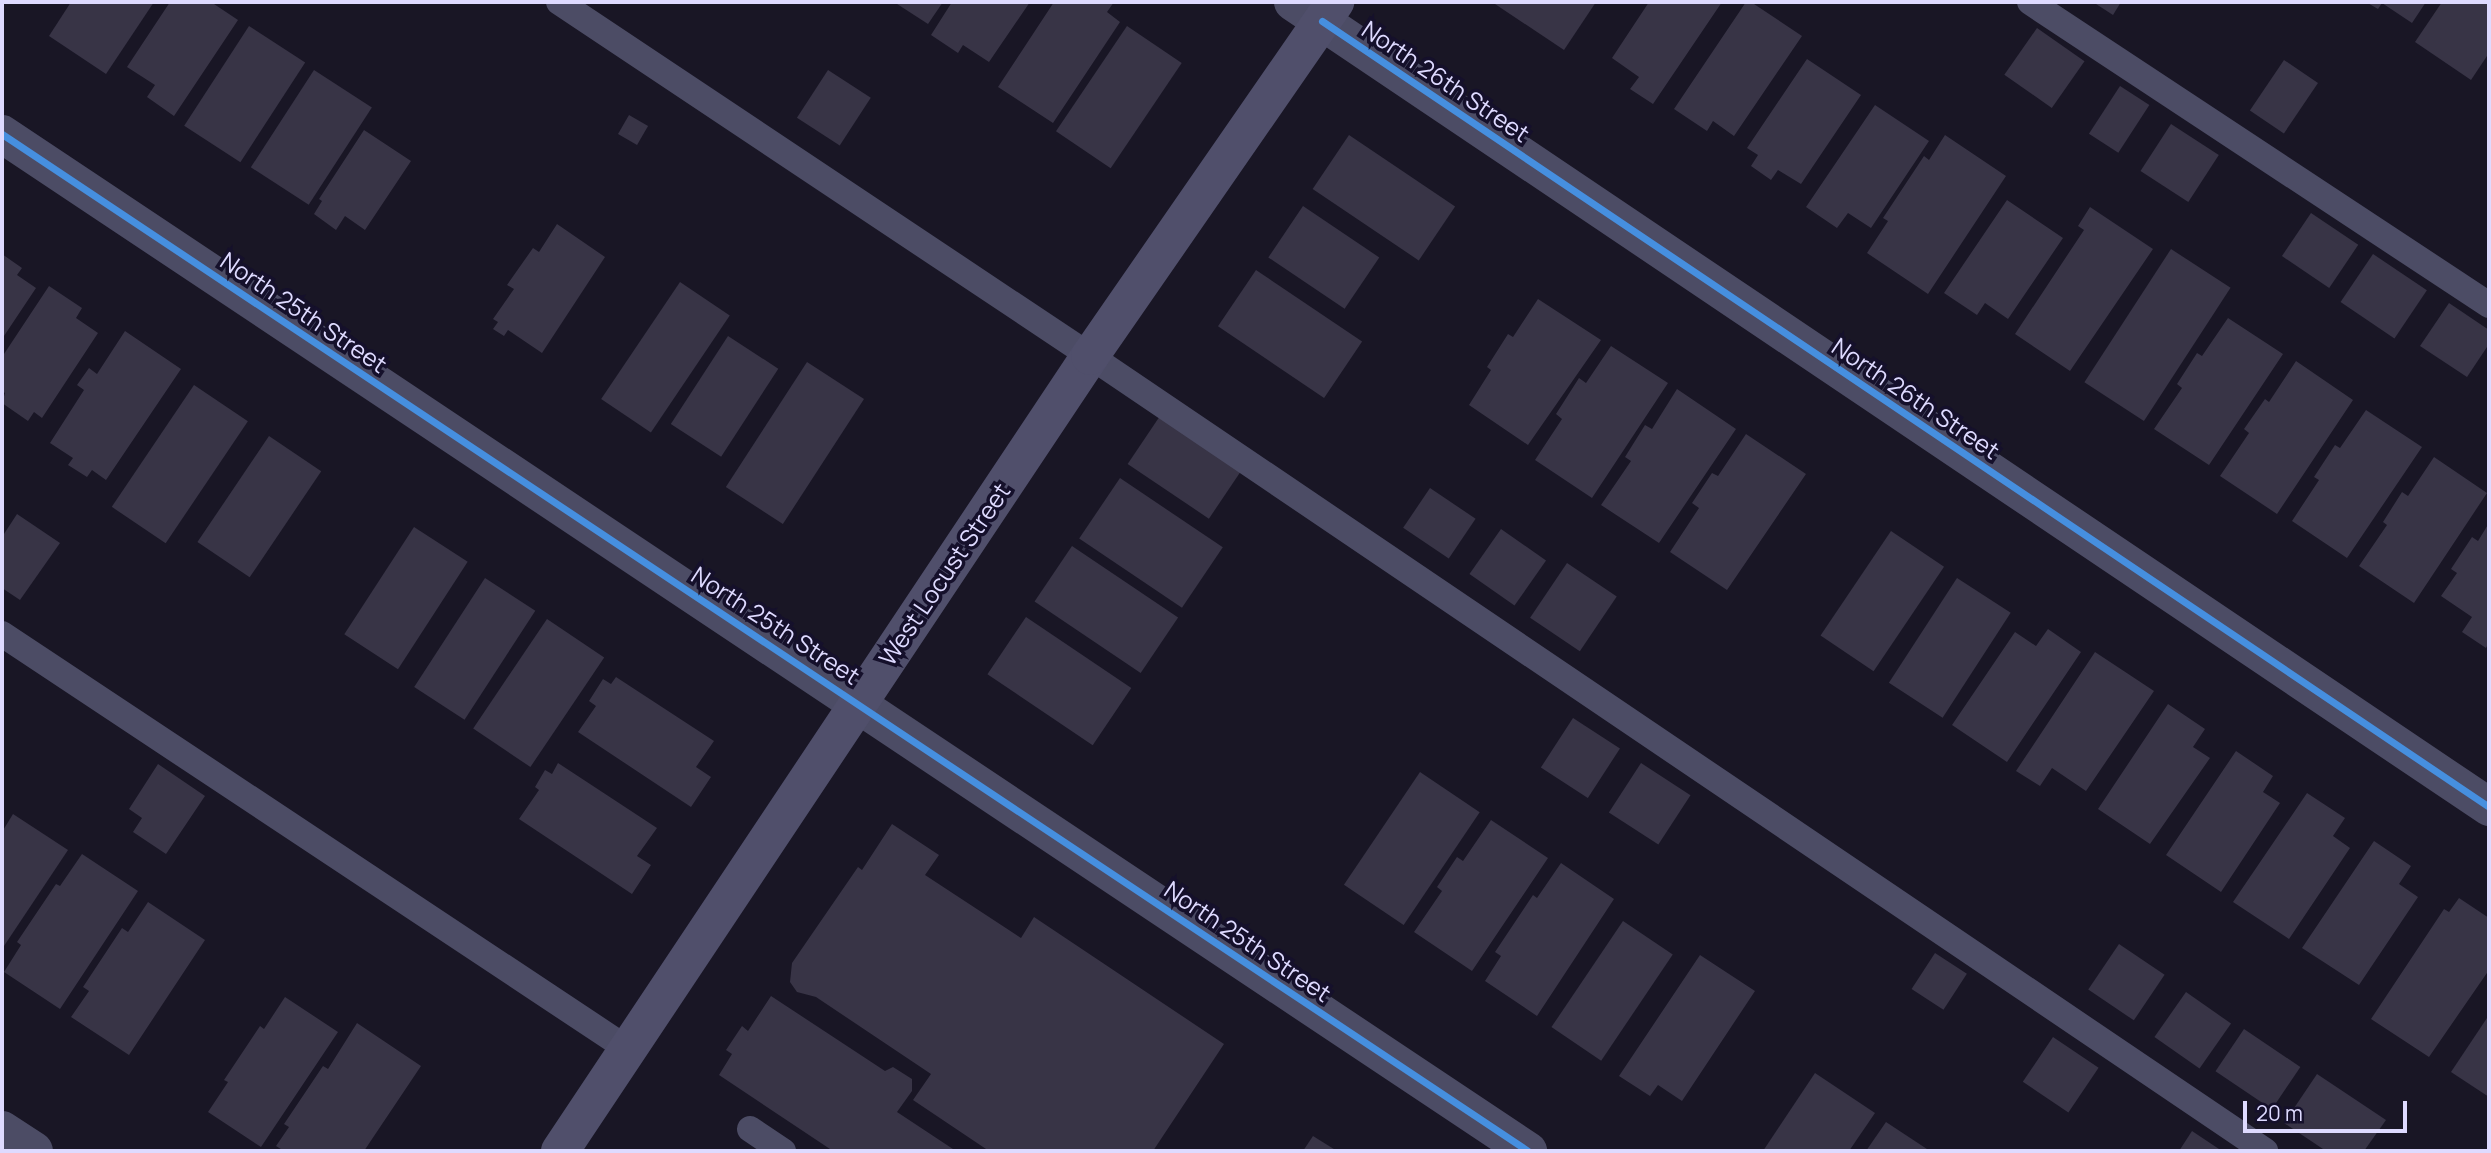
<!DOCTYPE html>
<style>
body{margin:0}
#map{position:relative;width:2491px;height:1153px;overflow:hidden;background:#191625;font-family:Manrope,sans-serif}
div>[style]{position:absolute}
.building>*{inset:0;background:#383446;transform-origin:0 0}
.lane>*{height:26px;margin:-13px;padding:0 13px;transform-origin:13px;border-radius:13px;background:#4c4c65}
.street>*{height:38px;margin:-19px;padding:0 19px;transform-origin:19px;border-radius:19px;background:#4c4c65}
.secondary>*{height:38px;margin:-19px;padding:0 19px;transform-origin:19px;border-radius:19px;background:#504f6b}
.cycleway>*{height:7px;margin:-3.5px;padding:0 3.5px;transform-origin:3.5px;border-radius:3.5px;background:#468fdf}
span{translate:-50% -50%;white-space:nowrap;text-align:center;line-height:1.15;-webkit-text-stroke:7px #15102b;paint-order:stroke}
.street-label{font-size:24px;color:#dedaff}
.frame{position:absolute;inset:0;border:4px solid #dedaff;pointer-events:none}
.scale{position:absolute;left:2243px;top:1101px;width:164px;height:32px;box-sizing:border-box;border:4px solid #dedaff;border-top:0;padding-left:9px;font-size:21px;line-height:24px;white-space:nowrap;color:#dedaff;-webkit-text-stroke:5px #15102b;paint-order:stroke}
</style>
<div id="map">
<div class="building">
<i style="clip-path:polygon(71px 2px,154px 2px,106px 74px,49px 36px)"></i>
<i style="clip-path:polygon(170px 2px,211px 2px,238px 20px,174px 116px,147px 97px,155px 85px,127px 67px)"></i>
<i style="clip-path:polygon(894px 2px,943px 2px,928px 24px)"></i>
<i style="clip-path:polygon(952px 2px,1030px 2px,989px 62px,963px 45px,958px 53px,931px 35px)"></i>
<i style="clip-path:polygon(1054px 2px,1114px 2px,1107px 12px,1120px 22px,1053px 123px,998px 87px)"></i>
<i style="clip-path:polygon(1492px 2px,1596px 2px,1564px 50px)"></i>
<i style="clip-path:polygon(1649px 2px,1722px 2px,1653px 104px,1630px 89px,1639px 77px,1612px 58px)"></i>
<i style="clip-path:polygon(1746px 2px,1751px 2px,1802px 36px,1734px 136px,1713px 121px,1707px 131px,1674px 109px)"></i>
<i style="clip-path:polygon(2093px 2px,2121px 2px,2113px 15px)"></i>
<i style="clip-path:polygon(2366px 2px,2426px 2px,2412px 23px,2382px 3px,2378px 9px)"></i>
<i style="clip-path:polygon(2442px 2px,2489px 2px,2489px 53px,2471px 80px,2415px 42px)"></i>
<i style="left:249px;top:26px;width:67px;height:119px;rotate:33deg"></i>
<i style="left:1127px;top:26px;width:66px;height:127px;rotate:34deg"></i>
<i style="left:2037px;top:28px;width:58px;height:57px;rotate:35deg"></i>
<i style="clip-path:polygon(1807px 59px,1861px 95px,1801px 184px,1778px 170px,1771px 180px,1751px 166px,1758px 155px,1747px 148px)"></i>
<i style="left:2284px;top:60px;width:41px;height:61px;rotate:34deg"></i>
<i style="left:314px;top:70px;width:69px;height:116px;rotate:33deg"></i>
<i style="left:828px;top:70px;width:51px;height:57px;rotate:33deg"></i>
<i style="left:2120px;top:86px;width:35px;height:57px;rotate:33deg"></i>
<i style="clip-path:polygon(1875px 105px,1929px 141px,1871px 228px,1848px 213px,1837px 228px,1806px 207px)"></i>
<i style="left:629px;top:115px;width:22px;height:22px;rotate:30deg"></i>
<i style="left:2171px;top:124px;width:57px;height:56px;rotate:33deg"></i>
<i style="clip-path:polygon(364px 130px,411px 161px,365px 230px,345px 216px,336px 230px,314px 214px,322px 201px,319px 199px)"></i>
<i style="left:1349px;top:135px;width:128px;height:65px;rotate:34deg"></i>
<i style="clip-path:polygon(1945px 135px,2006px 176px,1928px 294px,1867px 253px,1888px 221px,1883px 218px,1924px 156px,1929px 160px)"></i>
<i style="clip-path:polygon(2007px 200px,2063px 238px,2008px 319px,1985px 303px,1977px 315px,1944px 293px)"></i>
<i style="left:1303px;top:206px;width:92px;height:62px;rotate:34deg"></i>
<i style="clip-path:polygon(2090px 207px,2153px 249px,2070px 371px,2015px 334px,2084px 230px,2078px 226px)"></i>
<i style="left:2311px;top:213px;width:57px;height:52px;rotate:34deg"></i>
<i style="clip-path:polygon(557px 224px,605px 257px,542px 353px,508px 330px,504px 336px,493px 329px,498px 322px,493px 319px,514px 289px,507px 285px,533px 248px,539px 252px)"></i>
<i style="left:2171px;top:249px;width:71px;height:159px;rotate:33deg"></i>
<i style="clip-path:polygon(2px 254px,22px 268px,17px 275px,36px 288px,2px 339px)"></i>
<i style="left:2373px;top:254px;width:65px;height:58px;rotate:34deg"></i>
<i style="left:1256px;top:270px;width:128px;height:68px;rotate:34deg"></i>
<i style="left:680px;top:282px;width:60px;height:141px;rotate:34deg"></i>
<i style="clip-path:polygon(49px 286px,82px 308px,76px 318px,98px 333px,42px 418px,34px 412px,28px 421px,2px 403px,5px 393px,2px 391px,2px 357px)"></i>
<i style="clip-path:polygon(1538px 299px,1601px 340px,1528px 445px,1469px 405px,1491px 370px,1487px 367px,1508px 334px,1513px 337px)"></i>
<i style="clip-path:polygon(2449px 303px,2489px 330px,2489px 344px,2467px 377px,2420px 346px)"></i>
<i style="clip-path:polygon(2228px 318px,2283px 354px,2209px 465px,2154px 429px,2182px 388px,2177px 384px,2197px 353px,2202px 356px)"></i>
<i style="clip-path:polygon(125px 331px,181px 369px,106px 480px,92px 470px,87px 477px,68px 465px,73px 458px,50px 443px,84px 390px,77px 385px,89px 368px,97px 374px)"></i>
<i style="left:728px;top:336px;width:60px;height:105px;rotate:33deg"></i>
<i style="clip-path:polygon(1611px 346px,1668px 383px,1592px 498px,1535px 460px,1562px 419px,1556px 414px,1579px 378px,1586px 383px)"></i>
<i style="clip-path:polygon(2296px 361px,2353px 400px,2277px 514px,2220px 476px,2249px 433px,2244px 429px,2265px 399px,2269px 402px)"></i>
<i style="left:807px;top:362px;width:68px;height:149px;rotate:33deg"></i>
<i style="left:194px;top:385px;width:65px;height:147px;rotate:34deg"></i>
<i style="clip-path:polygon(1677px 389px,1736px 429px,1659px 543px,1601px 505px,1631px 461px,1625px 457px,1645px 425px,1652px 429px)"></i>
<i style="left:1164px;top:410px;width:98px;height:65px;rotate:34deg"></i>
<i style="clip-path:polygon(2366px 410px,2422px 447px,2347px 558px,2292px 521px,2319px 480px,2314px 477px,2335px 445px,2340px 448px)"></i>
<i style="clip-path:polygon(1746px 434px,1806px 474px,1727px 590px,1670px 552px,1699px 508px,1692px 503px,1712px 473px,1718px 476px)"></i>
<i style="left:269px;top:436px;width:63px;height:128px;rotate:34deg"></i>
<i style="clip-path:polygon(2434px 457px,2487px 493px,2414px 603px,2359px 566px,2387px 525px,2383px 522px,2402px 492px,2408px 496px)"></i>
<i style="left:1120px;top:478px;width:124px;height:73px;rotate:34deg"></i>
<i style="left:1430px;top:488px;width:55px;height:48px;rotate:34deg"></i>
<i style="clip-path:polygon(17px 514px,60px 543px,20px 600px,2px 588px,2px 537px)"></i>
<i style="clip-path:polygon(2489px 523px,2489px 642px,2486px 648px,2462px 632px,2472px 617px,2441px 596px,2457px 573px,2451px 569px,2472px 537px,2478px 541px)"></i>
<i style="left:414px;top:527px;width:64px;height:128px;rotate:33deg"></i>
<i style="left:1501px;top:529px;width:55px;height:55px;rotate:35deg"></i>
<i style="left:1891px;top:531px;width:64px;height:126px;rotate:34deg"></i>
<i style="left:1072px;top:546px;width:128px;height:67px;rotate:34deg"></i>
<i style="left:1567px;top:563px;width:60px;height:66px;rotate:34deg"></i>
<i style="left:485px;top:578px;width:60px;height:130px;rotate:33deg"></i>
<i style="left:1957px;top:578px;width:64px;height:125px;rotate:33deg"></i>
<i style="left:1026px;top:617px;width:127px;height:69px;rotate:34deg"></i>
<i style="left:547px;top:619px;width:69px;height:132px;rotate:34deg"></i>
<i style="clip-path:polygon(2048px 629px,2081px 652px,2007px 762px,1952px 725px,2015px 632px,2036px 646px)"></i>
<i style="clip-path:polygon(2095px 652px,2154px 691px,2086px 791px,2052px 768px,2040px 786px,2016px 771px)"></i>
<i style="clip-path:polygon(616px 677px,714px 741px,696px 767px,711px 777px,691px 807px,578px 732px,596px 706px,589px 701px,603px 679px,611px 684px)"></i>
<i style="clip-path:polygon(2168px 704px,2205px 729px,2193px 747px,2210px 758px,2150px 844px,2098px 809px)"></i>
<i style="left:1573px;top:718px;width:56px;height:59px;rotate:33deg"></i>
<i style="clip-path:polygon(2236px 751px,2273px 776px,2263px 792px,2280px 803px,2221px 892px,2166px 855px)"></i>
<i style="clip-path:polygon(558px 763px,657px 828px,637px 856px,651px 865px,632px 894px,519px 819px,539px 790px,535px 787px,545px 770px,552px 774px)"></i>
<i style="left:1641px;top:763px;width:59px;height:59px;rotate:33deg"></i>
<i style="clip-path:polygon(158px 764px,205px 796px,166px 854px,133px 832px,142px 818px,129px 809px)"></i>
<i style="left:1420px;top:772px;width:72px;height:136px;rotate:34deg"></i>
<i style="clip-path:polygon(2307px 793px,2345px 818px,2333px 836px,2350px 848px,2289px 939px,2233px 902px)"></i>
<i style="clip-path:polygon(13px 814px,68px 850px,2px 949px,2px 832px)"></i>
<i style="clip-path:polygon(1491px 820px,1548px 858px,1472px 971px,1414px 932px,1442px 891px,1437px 887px,1457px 857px,1463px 861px)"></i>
<i style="clip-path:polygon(892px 824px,939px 855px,925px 875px,1021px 938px,1034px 917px,1224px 1044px,1153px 1151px,989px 1151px,913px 1100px,931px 1074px,816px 997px,797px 992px,790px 982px,792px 963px,858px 867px,862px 870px)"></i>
<i style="clip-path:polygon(2374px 841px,2411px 866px,2399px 884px,2418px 897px,2359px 985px,2302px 948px)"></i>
<i style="clip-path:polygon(82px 854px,138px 891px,60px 1009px,4px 972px,21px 945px,17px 942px,56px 884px,60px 886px)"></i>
<i style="clip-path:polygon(1561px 863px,1614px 899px,1537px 1016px,1485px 981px,1501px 956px,1495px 952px,1533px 895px,1537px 898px)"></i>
<i style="clip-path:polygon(2459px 898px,2489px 918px,2489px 970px,2429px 1057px,2371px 1019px,2444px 909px,2449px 912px)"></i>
<i style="clip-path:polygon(148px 902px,205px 940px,129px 1055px,71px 1017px,89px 991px,83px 987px,122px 928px,128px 932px)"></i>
<i style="left:1623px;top:921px;width:60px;height:128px;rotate:34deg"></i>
<i style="left:2119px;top:944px;width:55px;height:55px;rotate:34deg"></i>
<i style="left:1935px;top:953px;width:38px;height:43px;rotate:33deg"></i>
<i style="clip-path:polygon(1700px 955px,1755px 991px,1682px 1101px,1658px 1085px,1650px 1096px,1619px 1076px)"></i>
<i style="left:2186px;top:992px;width:55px;height:55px;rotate:35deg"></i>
<i style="clip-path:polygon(771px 996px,885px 1071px,893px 1067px,912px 1079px,912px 1091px,897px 1112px,956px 1151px,833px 1151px,719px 1075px,732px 1054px,726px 1050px,742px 1026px,748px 1031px)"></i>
<i style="clip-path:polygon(285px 997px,338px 1032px,261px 1147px,208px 1112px,228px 1082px,224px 1080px,260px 1026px,264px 1029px)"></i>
<i style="clip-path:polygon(2489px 1015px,2489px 1097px,2451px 1072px)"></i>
<i style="clip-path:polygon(357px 1023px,421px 1066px,364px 1151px,284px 1151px,276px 1146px,289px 1127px,284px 1124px,323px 1066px,328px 1069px)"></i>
<i style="left:2244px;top:1029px;width:68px;height:51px;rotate:34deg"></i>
<i style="left:2053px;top:1037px;width:55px;height:54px;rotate:34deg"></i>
<i style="clip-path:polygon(1815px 1073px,1875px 1113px,1849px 1151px,1763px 1151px)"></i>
<i style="clip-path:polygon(2317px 1074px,2386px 1120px,2364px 1151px,2326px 1151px,2284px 1123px)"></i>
<i style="clip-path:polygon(1886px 1122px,1930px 1151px,1866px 1151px)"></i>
<i style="clip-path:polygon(2192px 1131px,2222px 1151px,2179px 1151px)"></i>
<i style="clip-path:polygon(1313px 1136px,1337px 1151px,1303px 1151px)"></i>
</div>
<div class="lane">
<i style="left:559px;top:2px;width:638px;rotate:33.69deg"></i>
<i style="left:1090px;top:356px;width:1419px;rotate:34.08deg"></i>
<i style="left:2030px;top:2px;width:550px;rotate:33.43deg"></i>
<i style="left:2px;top:634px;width:752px;rotate:33.56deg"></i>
<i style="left:750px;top:1129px;width:40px;rotate:34deg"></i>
</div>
<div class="street">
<i style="left:1293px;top:2px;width:1442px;rotate:33.94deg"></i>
<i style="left:2px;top:134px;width:1834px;rotate:33.68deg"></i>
<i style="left:2px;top:1130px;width:38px;rotate:33deg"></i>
</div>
<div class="secondary">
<i style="left:560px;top:1151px;width:955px;rotate:-56.31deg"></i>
<i style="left:1090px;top:356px;width:431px;rotate:-55.3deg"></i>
</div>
<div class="cycleway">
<i style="left:1322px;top:21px;width:1407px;rotate:33.96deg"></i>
<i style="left:2px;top:134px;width:1834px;rotate:33.68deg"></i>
</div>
<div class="street-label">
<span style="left:1446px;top:81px;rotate:34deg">North 26th Street</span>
<span style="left:304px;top:312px;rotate:34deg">North 25th Street</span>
<span style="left:1916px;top:398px;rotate:34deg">North 26th Street</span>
<span style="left:944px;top:574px;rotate:-56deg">West Locust Street</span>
<span style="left:776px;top:625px;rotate:33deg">North 25th Street</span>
<span style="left:1248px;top:941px;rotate:34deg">North 25th Street</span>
</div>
<div class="frame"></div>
<div class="scale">20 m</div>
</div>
